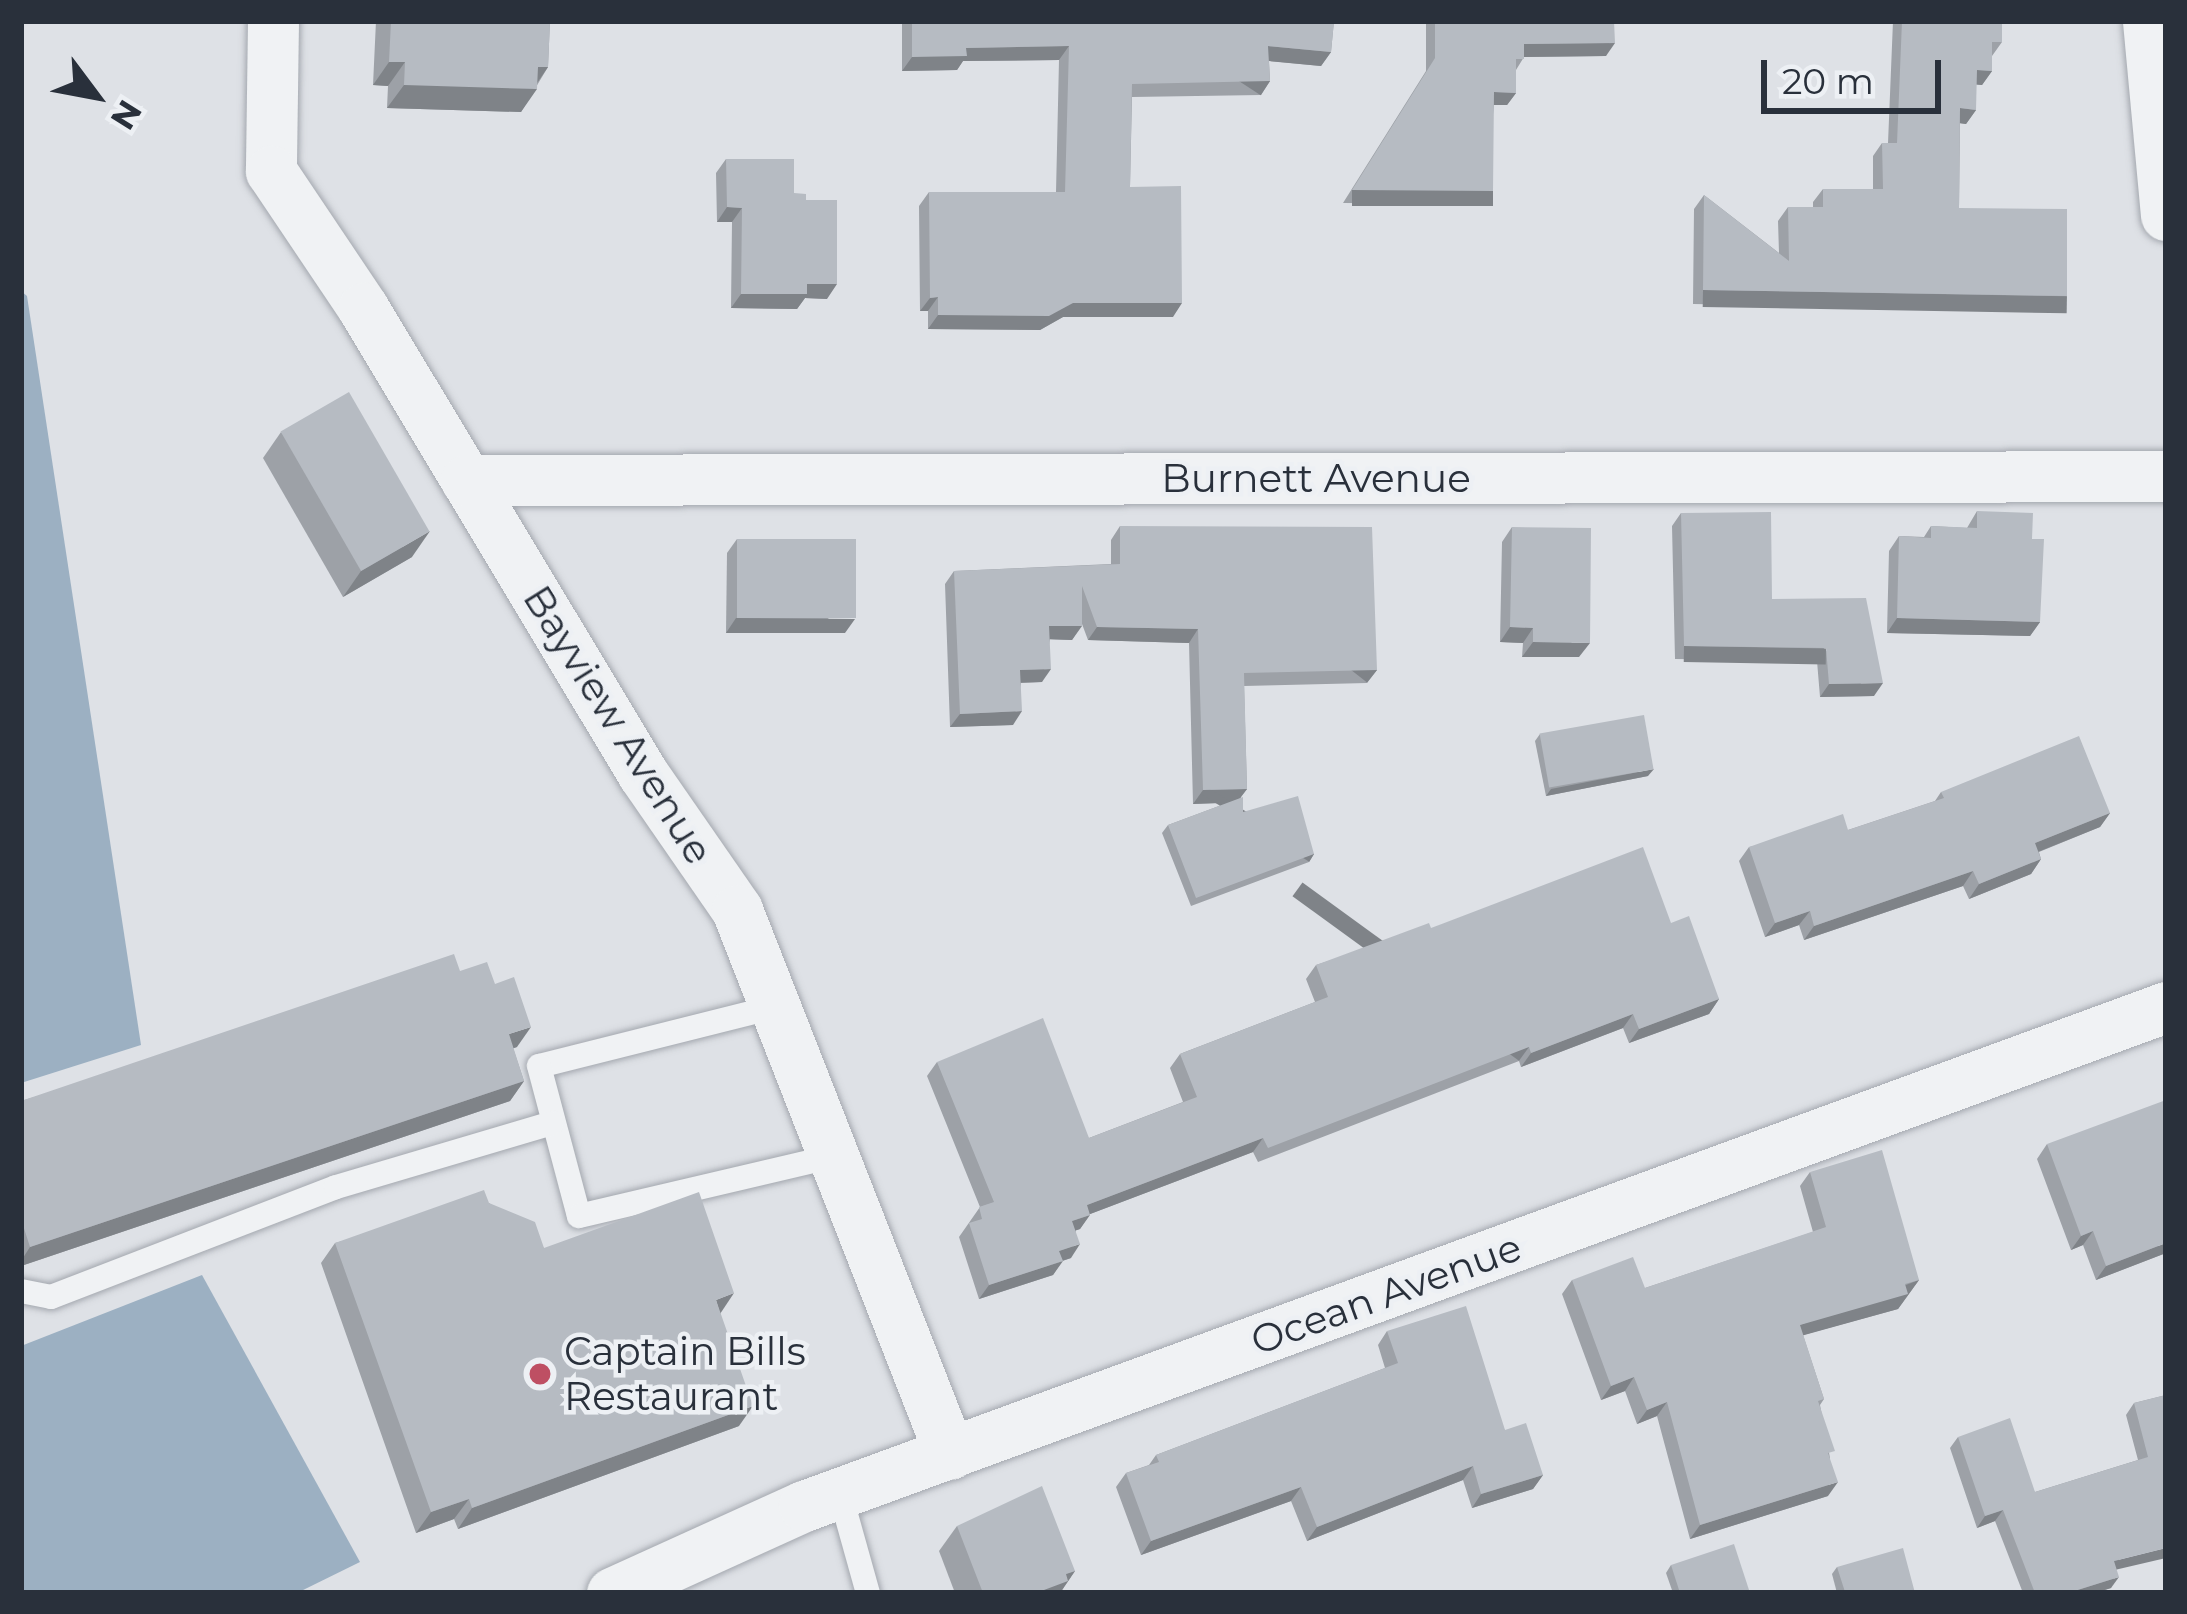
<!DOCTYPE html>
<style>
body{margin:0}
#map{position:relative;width:2187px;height:1614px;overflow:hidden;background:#dee1e6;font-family:Montserrat,sans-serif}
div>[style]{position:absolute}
.water>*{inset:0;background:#9cb0c2}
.roads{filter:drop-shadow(0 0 3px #a4a8af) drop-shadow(0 0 3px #a4a8af)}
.service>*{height:24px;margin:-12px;padding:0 12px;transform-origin:12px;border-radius:12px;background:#f0f2f4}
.minor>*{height:51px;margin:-25.5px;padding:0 25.5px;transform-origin:25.5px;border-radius:25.5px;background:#f0f2f4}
.wall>*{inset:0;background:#9da1a7}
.shaded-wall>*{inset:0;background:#7f8388;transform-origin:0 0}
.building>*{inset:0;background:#b6bbc2;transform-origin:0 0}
.dots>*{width:33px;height:33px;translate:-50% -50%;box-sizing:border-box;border:6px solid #edf0f4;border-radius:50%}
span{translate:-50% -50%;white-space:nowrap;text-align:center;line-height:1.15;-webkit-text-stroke:9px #edf0f4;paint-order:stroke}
.street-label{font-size:39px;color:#29303b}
.poi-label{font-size:39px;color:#29303b}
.left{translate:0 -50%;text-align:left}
.frame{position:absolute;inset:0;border:24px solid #29303b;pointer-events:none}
.north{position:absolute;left:36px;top:36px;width:120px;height:120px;-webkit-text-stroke:9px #edf0f4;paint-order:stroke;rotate:122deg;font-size:33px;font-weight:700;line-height:48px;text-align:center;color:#29303b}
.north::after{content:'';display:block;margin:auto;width:42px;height:54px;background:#29303b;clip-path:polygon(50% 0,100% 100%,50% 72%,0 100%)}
.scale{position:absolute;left:1761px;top:60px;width:180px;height:54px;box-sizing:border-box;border:6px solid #29303b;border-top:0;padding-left:15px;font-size:36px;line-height:42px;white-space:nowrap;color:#29303b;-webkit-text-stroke:9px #edf0f4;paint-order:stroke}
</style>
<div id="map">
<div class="water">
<i style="clip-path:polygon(21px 291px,27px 296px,141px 1045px,21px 1083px)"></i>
<i style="clip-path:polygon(202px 1275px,360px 1562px,297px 1593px,21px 1593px,21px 1346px)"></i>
</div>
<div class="roads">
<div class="service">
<i style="left:774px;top:1007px;width:242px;rotate:165.9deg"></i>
<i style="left:539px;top:1066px;width:155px;rotate:75.1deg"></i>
<i style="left:579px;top:1216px;width:262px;rotate:-13.2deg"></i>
<i style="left:21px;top:1291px;width:31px;rotate:11deg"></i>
<i style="left:51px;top:1297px;width:305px;rotate:-21.1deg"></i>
<i style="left:336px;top:1187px;width:225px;rotate:-16.5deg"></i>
<i style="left:840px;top:1493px;width:104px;rotate:74.4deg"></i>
</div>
<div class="minor">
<i style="left:273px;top:21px;width:150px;rotate:90.8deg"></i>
<i style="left:271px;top:171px;width:165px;rotate:56.1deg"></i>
<i style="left:363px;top:308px;width:544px;rotate:59deg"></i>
<i style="left:643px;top:774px;width:165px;rotate:55.3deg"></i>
<i style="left:737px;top:910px;width:584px;rotate:68.62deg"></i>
<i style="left:2148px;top:21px;width:195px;rotate:84.7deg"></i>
<i style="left:466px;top:480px;width:1700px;rotate:-0.13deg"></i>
<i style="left:612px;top:1593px;width:211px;rotate:-24.4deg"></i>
<i style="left:804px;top:1506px;width:1451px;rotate:-20.12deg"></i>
</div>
</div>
<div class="wall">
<i style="clip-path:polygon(376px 21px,550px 21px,548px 67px,521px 112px,387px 108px,388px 86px,373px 85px)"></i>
<i style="clip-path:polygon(902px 21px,1334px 21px,1331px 52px,1321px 66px,1269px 61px,1270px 81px,1261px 95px,1132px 97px,1130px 187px,1173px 317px,1063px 317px,1040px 330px,928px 329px,928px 311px,920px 311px,919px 206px,929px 192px,1056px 192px,1059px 60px,963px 61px,957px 70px,902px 71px)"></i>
<i style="clip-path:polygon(1426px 21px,1614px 21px,1606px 56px,1524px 57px,1516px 70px,1516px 93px,1507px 105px,1494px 105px,1484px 204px,1343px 203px,1426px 71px)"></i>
<i style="clip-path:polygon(1893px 21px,2002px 21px,2002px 42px,1992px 56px,1992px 71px,1982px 85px,1976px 84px,1976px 110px,1966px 124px,1960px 123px,1959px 208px,2067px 296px,2057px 310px,1693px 304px,1694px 209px,1704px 195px,1779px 253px,1778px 221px,1788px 207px,1813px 207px,1813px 202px,1823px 189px,1873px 189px,1873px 156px,1882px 143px,1888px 143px)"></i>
<i style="clip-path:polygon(726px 159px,794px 193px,827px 299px,805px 298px,797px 309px,731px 308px,732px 222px,717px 222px,716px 173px)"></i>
<i style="clip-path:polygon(281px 432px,412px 557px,343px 597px,263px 458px)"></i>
<i style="clip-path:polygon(1977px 511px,2032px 539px,2040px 622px,2030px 636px,1887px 633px,1889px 551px,1899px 536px,1924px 537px,1931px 526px,1967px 528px)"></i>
<i style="clip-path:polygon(1681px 513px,1772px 599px,1874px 696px,1820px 697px,1817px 661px,1675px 659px,1672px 526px)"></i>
<i style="clip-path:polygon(1120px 526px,1377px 670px,1367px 683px,1244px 686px,1247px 789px,1241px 797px,1243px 812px,1314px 854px,1309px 862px,1191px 906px,1162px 833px,1168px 825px,1227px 803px,1193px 804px,1189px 643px,1088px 640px,1082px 624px,1072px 640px,1050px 639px,1042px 682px,1021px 683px,1013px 725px,950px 727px,945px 584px,954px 571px,1111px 564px,1111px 540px)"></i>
<i style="clip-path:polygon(1512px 527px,1579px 657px,1522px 657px,1523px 643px,1500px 642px,1502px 542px)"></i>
<i style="clip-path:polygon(737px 539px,845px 633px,726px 633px,727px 553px)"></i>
<i style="clip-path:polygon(1540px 734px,1648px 776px,1546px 796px,1535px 741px)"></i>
<i style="clip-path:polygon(1941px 792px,2110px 813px,2100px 827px,2039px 852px,2041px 859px,2031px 874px,1969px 899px,1963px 886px,1804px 940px,1799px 925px,1765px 937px,1739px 861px,1749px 847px,1848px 830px,1935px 801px)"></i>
<i style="clip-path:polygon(1671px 923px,1719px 999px,1709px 1014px,1629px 1043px,1623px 1028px,1521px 1067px,1519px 1061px,1258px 1162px,1253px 1152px,1090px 1214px,1080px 1229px,1076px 1230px,1071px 1258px,1062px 1261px,1053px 1275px,979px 1299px,959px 1237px,980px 1207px,927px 1076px,937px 1062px,1089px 1138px,1183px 1102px,1170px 1068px,1180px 1054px,1315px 1002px,1306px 979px,1316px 965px,1431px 928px)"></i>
<i style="clip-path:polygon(460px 971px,517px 1047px,513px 1048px,524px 1081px,510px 1101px,21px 1266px,21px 1101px)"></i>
<i style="clip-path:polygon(2047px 1144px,2166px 1253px,2096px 1280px,2083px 1245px,2071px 1250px,2037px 1159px)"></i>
<i style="clip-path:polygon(1810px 1172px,1919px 1280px,1898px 1309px,1803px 1335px,1824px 1399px,1820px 1405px,1830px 1458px,1828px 1496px,1690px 1539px,1657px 1416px,1637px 1424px,1625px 1391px,1601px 1400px,1562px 1294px,1572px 1280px,1645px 1288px,1813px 1232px,1800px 1186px)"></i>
<i style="clip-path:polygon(489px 1203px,544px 1248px,720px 1313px,739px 1426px,458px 1529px,454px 1519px,416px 1533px,321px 1263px,335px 1243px)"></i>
<i style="clip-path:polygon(1387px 1331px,1505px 1430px,1543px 1475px,1533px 1489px,1472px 1508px,1463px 1480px,1307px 1541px,1291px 1501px,1141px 1555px,1116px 1487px,1126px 1473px,1149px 1465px,1156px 1455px,1385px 1368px,1378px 1345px)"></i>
<i style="clip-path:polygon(2166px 1395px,2111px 1588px,2095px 1593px,2023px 1593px,1995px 1521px,1977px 1528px,1950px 1448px,1958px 1437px,2035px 1492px,2138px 1460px,2126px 1415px,2134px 1403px)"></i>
<i style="clip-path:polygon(957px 1526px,1075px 1571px,1060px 1593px,955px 1593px,939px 1551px)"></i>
<i style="clip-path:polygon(1671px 1565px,1750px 1593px,1673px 1593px,1666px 1573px)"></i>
<i style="clip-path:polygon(1837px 1567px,1915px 1593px,1837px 1593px,1832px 1574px)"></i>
</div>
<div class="shaded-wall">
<i style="clip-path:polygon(1615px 43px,1606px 56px,1515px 57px,1524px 44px)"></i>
<i style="clip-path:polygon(1069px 46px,1059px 60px,963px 61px,957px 70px,902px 71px,912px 57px,966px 48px)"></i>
<i style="clip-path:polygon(1268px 46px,1331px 52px,1321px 66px,1258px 60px)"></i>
<i style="clip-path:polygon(389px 62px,405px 62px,388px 86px,373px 85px)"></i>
<i style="clip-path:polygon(538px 67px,548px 67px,533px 89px,537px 89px,521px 112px,387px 108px,404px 85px)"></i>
<i style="clip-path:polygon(1977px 70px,1992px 71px,1982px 85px,1967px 84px)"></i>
<i style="left:1270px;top:81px;width:17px;height:138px;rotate:123deg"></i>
<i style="clip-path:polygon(1494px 92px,1516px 93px,1507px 105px,1485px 105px)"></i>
<i style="clip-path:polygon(1960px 108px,1976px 110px,1966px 124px,1950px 122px)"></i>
<i style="left:1352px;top:190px;width:141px;height:16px"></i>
<i style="clip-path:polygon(727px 207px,742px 208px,732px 222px,717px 222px)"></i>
<i style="clip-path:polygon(807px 284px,837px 284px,827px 299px,805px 298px,797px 309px,731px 308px,741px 294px)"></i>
<i style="left:1703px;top:290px;width:364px;height:17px;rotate:1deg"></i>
<i style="clip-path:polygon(938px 297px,928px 311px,920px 311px,930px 298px)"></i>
<i style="clip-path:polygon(1073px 303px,1182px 303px,1173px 317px,1063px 317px,1040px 330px,928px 329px,938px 315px)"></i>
<i style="clip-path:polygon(430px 531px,412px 557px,343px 597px,361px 571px)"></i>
<i style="clip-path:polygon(736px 618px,855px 619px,845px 633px,726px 633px)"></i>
<i style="clip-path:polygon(1897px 618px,2040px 622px,2030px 636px,1887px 633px)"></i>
<i style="clip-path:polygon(1049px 626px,1082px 626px,1072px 640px,1040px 639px)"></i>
<i style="clip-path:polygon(1097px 627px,1198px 629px,1189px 643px,1088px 640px)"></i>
<i style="clip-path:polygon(1510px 627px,1533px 628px,1523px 643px,1500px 642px)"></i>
<i style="clip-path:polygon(1533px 642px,1590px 643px,1579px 657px,1522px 657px)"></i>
<i style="left:1684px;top:646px;width:142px;height:16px;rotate:1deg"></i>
<i style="clip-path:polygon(1051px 669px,1042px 682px,1010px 683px,1020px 670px)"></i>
<i style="left:1377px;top:670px;width:16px;height:133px;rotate:128deg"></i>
<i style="clip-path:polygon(1883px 683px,1874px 696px,1820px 697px,1829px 684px)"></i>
<i style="clip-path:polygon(1022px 711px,1013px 725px,950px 727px,960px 714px)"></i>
<i style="clip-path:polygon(1654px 769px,1648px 776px,1546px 796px,1551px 789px)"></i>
<i style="clip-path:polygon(1247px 789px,1237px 802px,1193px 804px,1203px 790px)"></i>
<i style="clip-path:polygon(2110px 813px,2100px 827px,2025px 857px,2035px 843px)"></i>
<i style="left:1314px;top:854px;width:9px;height:126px;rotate:122deg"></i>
<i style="clip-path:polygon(2041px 859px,2031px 874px,1969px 899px,1979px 884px)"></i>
<i style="clip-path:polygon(1973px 871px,1963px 886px,1804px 940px,1814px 926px)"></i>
<i style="clip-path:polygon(1810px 911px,1799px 925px,1765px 937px,1775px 923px)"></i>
<i style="clip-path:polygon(1719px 999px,1709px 1014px,1629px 1043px,1639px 1029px)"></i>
<i style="clip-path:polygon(1633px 1014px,1623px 1028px,1521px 1067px,1531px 1053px)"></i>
<i style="clip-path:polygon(531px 1027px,517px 1047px,494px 1055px,509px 1034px)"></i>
<i style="left:1529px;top:1047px;width:17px;height:280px;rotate:126deg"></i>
<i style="clip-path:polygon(524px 1081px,510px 1101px,21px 1266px,21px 1261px,30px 1247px)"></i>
<i style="clip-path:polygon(1263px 1138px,1253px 1152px,1077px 1219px,1087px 1205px)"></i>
<i style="clip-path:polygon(1090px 1215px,1080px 1229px,1063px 1235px,1072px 1221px)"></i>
<i style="clip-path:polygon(2093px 1231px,2083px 1245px,2071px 1250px,2081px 1236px)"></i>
<i style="clip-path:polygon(2166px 1243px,2166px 1253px,2096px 1280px,2106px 1266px)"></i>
<i style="clip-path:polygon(1080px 1244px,1071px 1258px,1050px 1265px,1059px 1251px)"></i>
<i style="clip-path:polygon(1063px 1261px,1053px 1275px,979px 1299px,989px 1285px)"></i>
<i style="clip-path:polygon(1919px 1280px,1898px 1309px,1790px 1339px,1800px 1325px)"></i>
<i style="clip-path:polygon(734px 1293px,720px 1314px,716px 1300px)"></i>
<i style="clip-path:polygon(1634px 1377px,1625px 1391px,1601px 1400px,1611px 1386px)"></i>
<i style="clip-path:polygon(1667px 1402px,1657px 1416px,1637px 1424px,1647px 1410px)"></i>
<i style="clip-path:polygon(753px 1406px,739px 1426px,458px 1529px,472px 1508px)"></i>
<i style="clip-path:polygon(1473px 1466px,1463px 1480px,1307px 1541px,1317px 1527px)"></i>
<i style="clip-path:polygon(1543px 1475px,1533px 1489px,1472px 1508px,1481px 1494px)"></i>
<i style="clip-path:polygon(1838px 1482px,1828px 1496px,1690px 1539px,1700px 1525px)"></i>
<i style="clip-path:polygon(1301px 1487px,1291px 1501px,1141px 1555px,1151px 1541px)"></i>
<i style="clip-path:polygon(469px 1499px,454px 1519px,416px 1533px,431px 1512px)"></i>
<i style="clip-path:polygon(2003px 1510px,1995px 1521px,1977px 1528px,1985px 1516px)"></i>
<i style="clip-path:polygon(2166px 1548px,2166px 1558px,2106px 1572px,2114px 1561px)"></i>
<i style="clip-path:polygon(1075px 1571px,1060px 1593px,1036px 1593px,1066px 1574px)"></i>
<i style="clip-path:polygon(2119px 1577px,2111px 1588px,2095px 1593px,2068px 1593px)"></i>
</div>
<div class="building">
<i style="clip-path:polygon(391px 21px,550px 21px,548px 67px,538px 67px,537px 89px,404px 85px,405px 62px,389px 62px)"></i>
<i style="clip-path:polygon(912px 21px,1334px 21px,1331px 52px,1268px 46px,1270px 81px,1132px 84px,1130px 187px,1181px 186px,1182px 303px,1073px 303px,1049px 316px,938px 315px,938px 297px,930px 298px,929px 192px,1065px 192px,1069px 46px,966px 48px,967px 56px,912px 57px)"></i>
<i style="clip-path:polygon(1435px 21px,1614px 21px,1615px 43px,1524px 44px,1524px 59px,1516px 59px,1516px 93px,1494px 92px,1493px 191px,1352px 190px,1435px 58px)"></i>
<i style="clip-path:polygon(1902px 21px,2002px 21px,2002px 42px,1992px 42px,1992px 71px,1977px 70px,1976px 110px,1960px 108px,1959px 208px,2067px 209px,2067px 296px,1703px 290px,1704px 195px,1789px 261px,1788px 207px,1823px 207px,1823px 189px,1883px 189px,1882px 143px,1897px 143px)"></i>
<i style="clip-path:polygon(726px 159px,794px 159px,794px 193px,806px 194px,806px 200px,837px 200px,837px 284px,807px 284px,807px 294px,741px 294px,742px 208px,727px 207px)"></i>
<i style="left:349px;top:392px;width:161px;height:79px;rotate:60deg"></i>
<i style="clip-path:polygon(1977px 511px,2033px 513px,2032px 539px,2044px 539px,2040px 622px,1897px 618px,1899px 536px,1931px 538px,1931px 526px,1977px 528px)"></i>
<i style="clip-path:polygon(1771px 512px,1772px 599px,1866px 598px,1883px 683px,1829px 684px,1826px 648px,1684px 646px,1681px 513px)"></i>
<i style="clip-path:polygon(1120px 526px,1372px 527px,1377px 670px,1244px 673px,1247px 789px,1203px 790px,1198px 629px,1097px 627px,1082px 586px,1082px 626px,1049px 626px,1051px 669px,1020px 670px,1022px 711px,960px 714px,954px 571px,1120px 564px)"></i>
<i style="clip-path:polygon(1512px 527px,1591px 528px,1590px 643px,1533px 642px,1533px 628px,1510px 627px)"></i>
<i style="left:737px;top:539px;width:119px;height:79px"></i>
<i style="left:1644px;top:715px;width:55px;height:106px;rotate:80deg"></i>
<i style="clip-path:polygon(2079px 736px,2110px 813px,2035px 843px,2041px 859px,1979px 884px,1973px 871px,1814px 926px,1810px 911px,1775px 923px,1749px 847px,1843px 814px,1848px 830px,1944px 798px,1941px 792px)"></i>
<i style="clip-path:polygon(1298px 796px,1314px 854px,1196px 898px,1168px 825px,1243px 797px,1243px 812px)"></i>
<i style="clip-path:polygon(1643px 847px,1671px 923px,1689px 916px,1719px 999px,1639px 1029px,1633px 1014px,1531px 1053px,1529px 1047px,1268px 1148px,1263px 1138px,1087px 1205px,1090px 1215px,1072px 1221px,1080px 1244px,1059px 1251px,1063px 1261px,989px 1285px,969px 1223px,982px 1219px,979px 1207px,994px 1202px,937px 1062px,1043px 1018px,1089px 1138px,1197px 1097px,1180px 1054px,1328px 997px,1316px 965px,1429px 923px,1431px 928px)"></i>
<i style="clip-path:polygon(454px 954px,460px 971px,487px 962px,495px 984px,514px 977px,531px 1027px,509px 1034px,524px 1081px,30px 1247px,21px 1219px,21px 1101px)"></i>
<i style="clip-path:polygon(2166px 1100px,2166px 1243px,2106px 1266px,2093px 1231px,2081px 1236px,2047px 1144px)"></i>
<i style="clip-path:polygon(1882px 1150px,1919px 1280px,1905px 1284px,1908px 1294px,1800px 1325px,1824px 1399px,1818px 1401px,1835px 1451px,1828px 1453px,1838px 1482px,1700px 1525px,1667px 1402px,1647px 1410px,1634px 1377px,1611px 1386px,1572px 1280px,1633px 1257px,1645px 1288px,1826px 1227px,1810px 1172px)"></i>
<i style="clip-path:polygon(484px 1190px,489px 1203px,535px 1222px,544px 1248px,699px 1192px,734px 1293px,716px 1300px,753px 1406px,472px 1508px,469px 1499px,431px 1512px,335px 1243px)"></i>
<i style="clip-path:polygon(1466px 1306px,1505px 1430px,1526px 1423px,1543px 1475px,1481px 1494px,1473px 1466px,1317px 1527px,1301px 1487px,1151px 1541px,1126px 1473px,1159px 1462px,1156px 1455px,1398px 1363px,1387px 1331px)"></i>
<i style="clip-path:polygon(2166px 1395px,2166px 1548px,2114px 1561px,2119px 1577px,2068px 1593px,2035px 1593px,2003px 1510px,1985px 1516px,1958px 1437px,2010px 1418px,2035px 1492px,2148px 1457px,2134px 1403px)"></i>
<i style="clip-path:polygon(1042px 1486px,1075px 1571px,1066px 1574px,1068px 1581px,1036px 1593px,983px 1593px,957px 1526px)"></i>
<i style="clip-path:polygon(1734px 1544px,1750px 1593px,1680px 1593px,1671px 1565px)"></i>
<i style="clip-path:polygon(1903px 1548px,1915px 1593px,1842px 1593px,1845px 1592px,1837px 1567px)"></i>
</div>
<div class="dots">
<i style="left:540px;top:1374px;background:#be4f63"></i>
</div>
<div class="street-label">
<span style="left:1316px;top:478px">Burnett Avenue</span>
<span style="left:618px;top:725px;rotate:58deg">Bayview Avenue</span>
<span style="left:1386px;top:1294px;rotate:-20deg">Ocean Avenue</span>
</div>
<div class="poi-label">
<span class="left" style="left:564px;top:1374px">Captain Bills<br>Restaurant</span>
</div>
<div class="frame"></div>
<div class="north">N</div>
<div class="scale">20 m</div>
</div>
